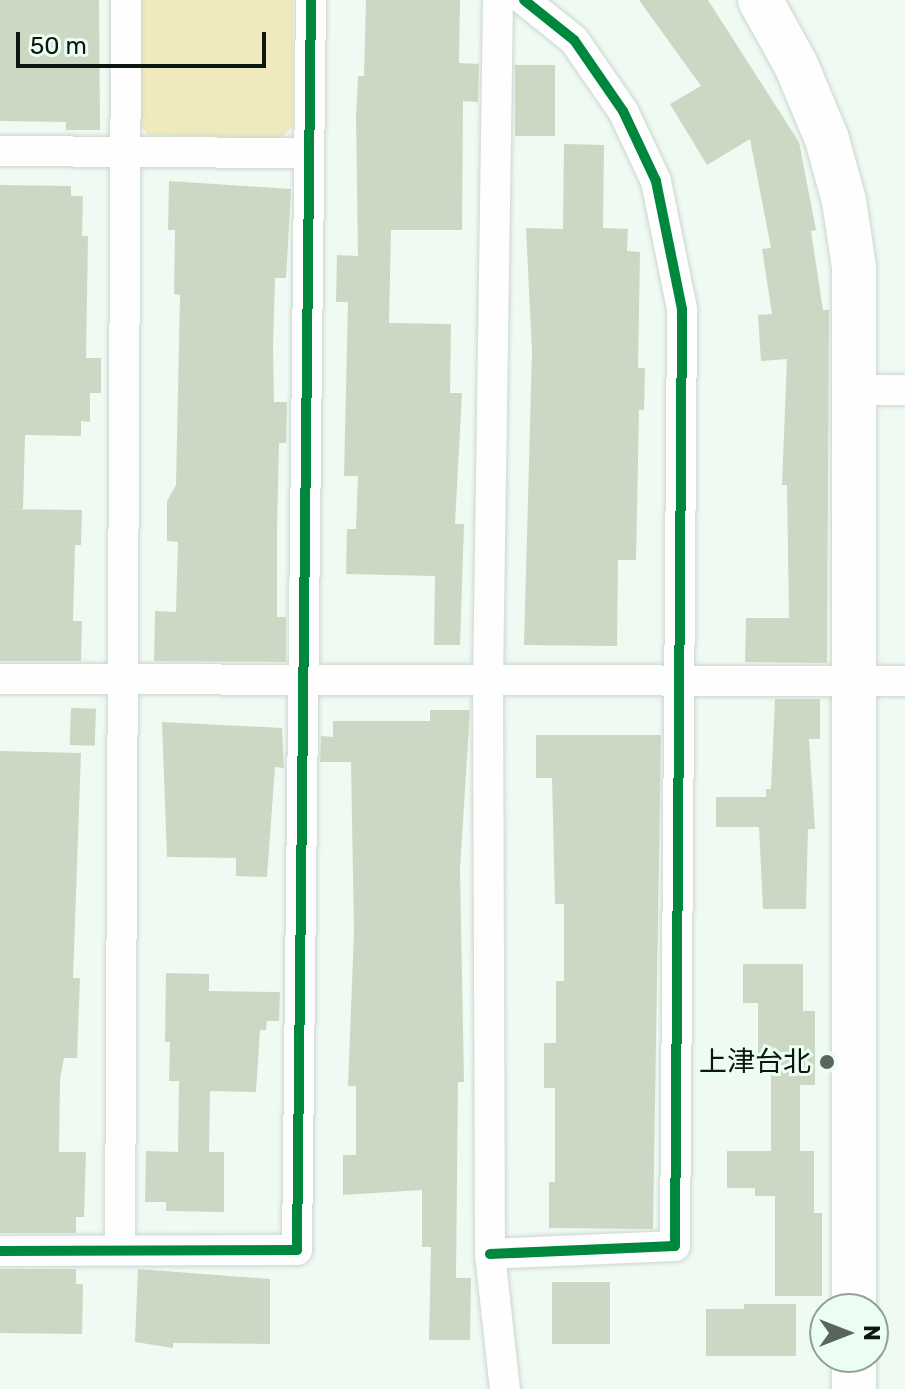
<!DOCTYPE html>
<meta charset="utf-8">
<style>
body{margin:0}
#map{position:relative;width:905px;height:1389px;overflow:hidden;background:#effaf3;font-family:Rubik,"Noto Sans JP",sans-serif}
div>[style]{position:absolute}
.green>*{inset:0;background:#f0e9bd}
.building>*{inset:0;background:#ccd8c3;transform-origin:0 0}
.roads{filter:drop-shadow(0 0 2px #ccd6d0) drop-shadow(0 0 2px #ccd6d0)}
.street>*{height:30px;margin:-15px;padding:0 15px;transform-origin:15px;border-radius:15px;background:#fdfefd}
.secondary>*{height:44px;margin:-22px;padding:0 22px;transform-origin:22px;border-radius:22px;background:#fdfefd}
.cycleway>*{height:10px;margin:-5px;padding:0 5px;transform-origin:5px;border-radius:5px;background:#00873e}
.dots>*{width:22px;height:22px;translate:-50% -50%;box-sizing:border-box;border:4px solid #eafff2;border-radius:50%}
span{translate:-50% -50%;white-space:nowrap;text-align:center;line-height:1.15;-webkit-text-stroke:6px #eafff2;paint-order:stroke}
.poi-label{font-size:28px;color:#0c1510}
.right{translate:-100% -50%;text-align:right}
.north{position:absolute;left:809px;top:1293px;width:80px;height:80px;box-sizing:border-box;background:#eafff2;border:2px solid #91a198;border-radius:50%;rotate:90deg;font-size:22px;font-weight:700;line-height:32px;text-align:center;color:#0c1510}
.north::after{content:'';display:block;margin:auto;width:28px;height:36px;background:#5b655f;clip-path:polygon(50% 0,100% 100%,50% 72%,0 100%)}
.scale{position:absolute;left:16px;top:32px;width:250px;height:36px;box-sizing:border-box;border:4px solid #0c1510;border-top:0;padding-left:10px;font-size:24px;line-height:28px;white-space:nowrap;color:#0c1510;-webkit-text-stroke:6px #eafff2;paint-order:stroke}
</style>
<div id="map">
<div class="green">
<i style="clip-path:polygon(138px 0,293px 0,293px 126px,280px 139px,148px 135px,138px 123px)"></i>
</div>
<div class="building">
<i style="clip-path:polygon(0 0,99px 0,100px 130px,66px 130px,66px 122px,0 121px)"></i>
<i style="clip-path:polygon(366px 0,460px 0,459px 63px,479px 64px,478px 102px,463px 101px,462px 230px,391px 230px,389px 323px,451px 324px,450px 393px,462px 393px,455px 524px,464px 524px,460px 645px,434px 645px,435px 576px,346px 574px,347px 529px,356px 529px,358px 476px,344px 476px,348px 302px,336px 302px,337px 255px,358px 256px,356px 116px,358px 76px,364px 76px)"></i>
<i style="clip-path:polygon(639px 0,708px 0,799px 142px,816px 230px,811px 231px,823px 310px,829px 310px,827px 663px,745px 662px,746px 618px,789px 618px,787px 485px,782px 485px,787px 359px,761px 361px,758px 315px,772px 314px,762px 249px,771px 248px,750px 139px,707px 165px,670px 104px,701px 86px)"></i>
<i style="left:515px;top:65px;width:40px;height:71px"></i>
<i style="clip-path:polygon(564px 144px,604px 145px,603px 228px,628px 229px,627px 251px,640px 252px,638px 368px,645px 368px,644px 410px,639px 410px,636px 560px,618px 560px,617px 646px,524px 645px,532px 352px,526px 228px,563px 229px)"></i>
<i style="clip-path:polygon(169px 181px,291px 189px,286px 278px,275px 278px,273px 347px,274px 402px,287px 402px,286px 443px,279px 443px,277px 530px,277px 617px,286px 617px,286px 662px,154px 661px,155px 611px,176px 612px,178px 542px,167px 541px,167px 501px,176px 485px,180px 295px,174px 294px,175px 230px,168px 230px)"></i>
<i style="clip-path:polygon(0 185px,71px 186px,71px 196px,83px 196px,82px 236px,88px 236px,86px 358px,101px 358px,101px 393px,90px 393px,90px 422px,81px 421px,81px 436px,25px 435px,23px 509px,0 509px)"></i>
<i style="clip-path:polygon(0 509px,82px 510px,81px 545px,75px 545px,73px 621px,82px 621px,81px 661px,0 661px)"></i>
<i style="clip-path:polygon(775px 699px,820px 699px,820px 739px,809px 739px,815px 829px,808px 829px,806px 909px,763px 909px,759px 827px,716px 827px,716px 797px,766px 797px,766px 789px,771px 789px)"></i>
<i style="left:71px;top:708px;width:25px;height:37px;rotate:2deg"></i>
<i style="clip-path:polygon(430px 710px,470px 710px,460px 869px,464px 1082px,458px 1082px,456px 1278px,471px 1278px,470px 1340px,429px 1340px,431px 1247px,422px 1247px,422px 1190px,343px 1195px,343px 1155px,356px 1155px,356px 1086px,348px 1086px,354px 932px,351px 762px,320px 762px,321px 736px,333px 737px,333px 721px,430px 721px)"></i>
<i style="clip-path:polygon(162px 722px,282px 728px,284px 768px,275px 767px,267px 877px,236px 876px,236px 858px,167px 857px)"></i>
<i style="clip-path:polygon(536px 735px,661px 735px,653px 1229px,549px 1228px,549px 1182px,555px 1182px,555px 1088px,544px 1088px,544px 1043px,556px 1043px,556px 981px,564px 981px,564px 904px,555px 904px,552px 778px,536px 778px)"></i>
<i style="clip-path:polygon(0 751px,81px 753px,73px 978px,80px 978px,77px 1058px,64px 1058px,60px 1079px,59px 1152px,86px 1152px,84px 1217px,76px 1217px,76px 1233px,0 1233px)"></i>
<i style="clip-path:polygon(743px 964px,803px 964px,803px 1011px,815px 1011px,815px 1085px,800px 1085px,800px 1151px,814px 1151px,814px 1213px,822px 1213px,822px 1296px,775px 1296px,775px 1196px,755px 1196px,755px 1188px,727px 1188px,727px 1151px,771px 1151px,771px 1054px,758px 1054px,758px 1003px,743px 1003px)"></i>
<i style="clip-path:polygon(166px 973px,209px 974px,209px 991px,280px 992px,279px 1021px,267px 1021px,266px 1030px,260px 1030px,256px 1092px,210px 1091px,209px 1152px,224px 1152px,224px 1212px,166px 1211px,166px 1202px,145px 1202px,146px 1151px,178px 1152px,179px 1081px,169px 1081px,170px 1042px,165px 1042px)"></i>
<i style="clip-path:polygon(0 1269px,76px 1269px,76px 1284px,83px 1284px,82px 1334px,0 1333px)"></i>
<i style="clip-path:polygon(138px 1269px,270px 1279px,270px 1344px,173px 1343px,173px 1348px,135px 1342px)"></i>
<i style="left:552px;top:1282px;width:58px;height:62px"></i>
<i style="clip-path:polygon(744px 1304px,796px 1304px,796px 1356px,706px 1356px,706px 1309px,744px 1309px)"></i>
</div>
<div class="roads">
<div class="street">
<i style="left:498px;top:0;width:682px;rotate:90.84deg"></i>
<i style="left:488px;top:682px;width:572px;rotate:89.8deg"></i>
<i style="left:490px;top:1254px;width:136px;rotate:83.7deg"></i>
<i style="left:0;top:151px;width:309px;rotate:0.4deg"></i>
<i style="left:857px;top:390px;width:48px"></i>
<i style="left:0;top:679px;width:905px;rotate:0.13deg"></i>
<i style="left:120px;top:1249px;width:1249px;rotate:-89.72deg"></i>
<i style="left:0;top:1251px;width:297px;rotate:-0.2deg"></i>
<i style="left:297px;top:1250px;width:1250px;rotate:-89.36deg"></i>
<i style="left:490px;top:1254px;width:185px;rotate:-2.5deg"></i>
<i style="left:675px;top:1246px;width:937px;rotate:-89.57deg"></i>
<i style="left:682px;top:309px;width:131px;rotate:-101.5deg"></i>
<i style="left:656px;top:181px;width:77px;rotate:-115.2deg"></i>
<i style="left:623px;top:111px;width:86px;rotate:-124.6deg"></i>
<i style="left:574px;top:40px;width:64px;rotate:-141.3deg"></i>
</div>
<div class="secondary">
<i style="left:760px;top:0;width:74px;rotate:61deg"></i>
<i style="left:796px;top:65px;width:80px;rotate:67.3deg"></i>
<i style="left:827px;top:139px;width:64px;rotate:74.7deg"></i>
<i style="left:844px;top:201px;width:67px;rotate:81.4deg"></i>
<i style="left:854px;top:267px;width:1042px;rotate:90deg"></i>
<i style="left:854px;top:1389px;width:32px;rotate:-90deg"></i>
</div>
</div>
<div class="cycleway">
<i style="left:0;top:1251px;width:297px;rotate:-0.2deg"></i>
<i style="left:297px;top:1250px;width:1250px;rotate:-89.36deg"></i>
<i style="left:490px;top:1254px;width:185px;rotate:-2.5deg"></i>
<i style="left:675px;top:1246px;width:937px;rotate:-89.57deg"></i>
<i style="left:682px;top:309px;width:131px;rotate:-101.5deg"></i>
<i style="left:656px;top:181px;width:77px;rotate:-115.2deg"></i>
<i style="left:623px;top:111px;width:86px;rotate:-124.6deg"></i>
<i style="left:574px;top:40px;width:64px;rotate:-141.3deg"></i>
</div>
<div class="dots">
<i style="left:827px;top:1062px;background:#5b655f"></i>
</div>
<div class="poi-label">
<span class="right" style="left:811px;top:1062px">上津台北</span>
</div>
<div class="north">N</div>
<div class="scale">50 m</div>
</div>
